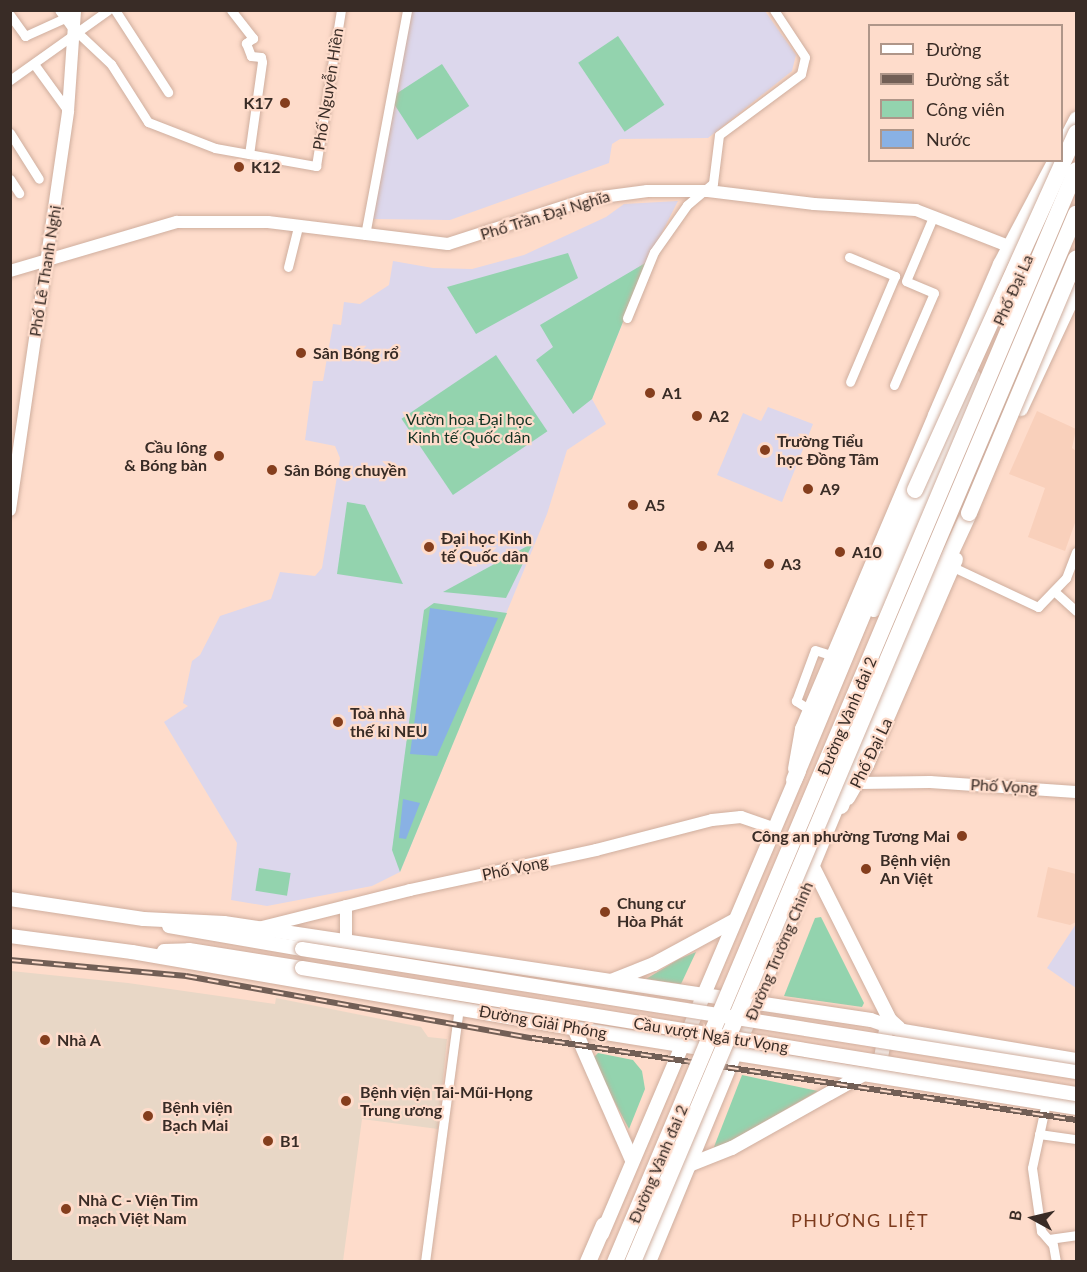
<!DOCTYPE html>
<meta charset="utf-8">
<style>
body{margin:0}
#map{position:relative;width:1087px;height:1272px;overflow:hidden;background:#fedccb;font-family:Lato,sans-serif}
div>[style]{position:absolute}
.built>*{inset:0;background:#f9d0bb}
.education>*{inset:0;background:#dcd7ec}
.medical>*{inset:0;background:#e8d7c6}
.green>*{inset:0;background:#93d3ae;transform-origin:0 0}
.water>*{inset:0;background:#89b1e4}
.roads{filter:drop-shadow(0 0 2px #cfae9e) drop-shadow(0 0 2px #cfae9e)}
.street>*{height:9px;margin:-4.5px;padding:0 4.5px;transform-origin:4.5px;border-radius:4.5px;background:#fff}
.secondary>*{height:12px;margin:-6px;padding:0 6px;transform-origin:6px;border-radius:6px;background:#fff}
.primary>*{height:14px;margin:-7px;padding:0 7px;transform-origin:7px;border-radius:7px;background:#fff}
.highway>*{height:16px;margin:-8px;padding:0 8px;transform-origin:8px;border-radius:8px;background:#fff}
.rail>*{height:6px;margin-top:-3px;transform-origin:0;background:repeating-linear-gradient(90deg,#fedccb 0 11px,#725f56 0 22px);box-sizing:border-box;border-block:2px solid #725f56}
.bridges{filter:drop-shadow(0 0 2px #cfae9e) drop-shadow(0 0 2px #cfae9e)}
.primary-bridge>*{height:14px;margin:-7px;padding:0 7px;transform-origin:7px;border-radius:7px;background:#fff}
.highway-bridge>*{height:16px;margin:-8px;padding:0 8px;transform-origin:8px;border-radius:8px;background:#fff}
.dots>*{width:16px;height:16px;translate:-50% -50%;box-sizing:border-box;border:3px solid #fedccb;border-radius:50%}
span{translate:-50% -50%;white-space:nowrap;text-align:center;line-height:1.15;-webkit-text-stroke:4.5px #fedccb;paint-order:stroke}
.street-label{font-size:16px;color:#392c26}
.poi-label{font-size:16px;color:#392c26;font-weight:700}
.right{translate:-100% -50%;text-align:right}
.left{translate:0 -50%;text-align:left}
.park-label{font-size:16px;color:#133222}
.neighbourhood-label{font-size:18px;color:#7d3b1d;letter-spacing:1.5px}
.frame{position:absolute;inset:0;border:12px solid #392c26;pointer-events:none}
.legend{position:absolute;left:868px;top:24px;width:195px;height:138px;box-sizing:border-box;background:#fedccb;border:2px solid #af9689;margin:0;padding:8px 10px;list-style:none;font-size:18px;color:#392c26}
.legend li{display:flex;align-items:center;gap:12px;height:30px}
.legend b{width:30px;border:2px solid #af9689}
.north{position:absolute;left:1003px;top:1188px;width:60px;height:60px;-webkit-text-stroke:4px #fedccb;paint-order:stroke;rotate:278deg;font-size:16px;font-weight:700;line-height:24px;text-align:center;color:#392c26}
.north::after{content:'';display:block;margin:auto;width:21px;height:27px;background:#392c26;clip-path:polygon(50% 0,100% 100%,50% 72%,0 100%)}
</style>
<div id="map">
<div class="built">
<i style="clip-path:polygon(1037px 411px,1076px 429px,1072px 448px,1076px 451px,1076px 520px,1065px 551px,1028px 537px,1045px 488px,1009px 474px)"></i>
<i style="clip-path:polygon(1048px 867px,1076px 874px,1076px 922px,1070px 925px,1037px 917px)"></i>
</div>
<div class="education">
<i style="clip-path:polygon(409px 11px,765px 11px,796px 55px,792px 71px,708px 138px,620px 139px,612px 144px,609px 163px,450px 220px,372px 219px)"></i>
<i style="clip-path:polygon(678px 201px,647px 262px,592px 399px,606px 424px,567px 450px,547px 514px,400px 872px,372px 886px,267px 906px,231px 900px,237px 843px,164px 722px,188px 706px,183px 703px,192px 661px,200px 655px,220px 616px,271px 599px,280px 572px,315px 576px,322px 568px,340px 458px,335px 446px,305px 440px,313px 381px,323px 381px,333px 324px,341px 325px,344px 302px,360px 304px,389px 285px,393px 261px,433px 268px,472px 269px,524px 255px,606px 217px,624px 204px)"></i>
<i style="clip-path:polygon(768px 407px,813px 424px,782px 502px,717px 475px,743px 413px,761px 421px)"></i>
<i style="clip-path:polygon(1076px 924px,1076px 988px,1047px 968px)"></i>
</div>
<div class="medical">
<i style="clip-path:polygon(11px 971px,128px 983px,275px 1004px,276px 998px,421px 1027px,428px 1037px,447px 1039px,438px 1129px,362px 1119px,343px 1261px,11px 1261px)"></i>
</div>
<div class="green">
<i style="left:618px;top:36px;width:83px;height:48px;rotate:56deg"></i>
<i style="left:442px;top:64px;width:50px;height:62px;rotate:57deg"></i>
<i style="clip-path:polygon(568px 253px,578px 278px,476px 334px,447px 287px)"></i>
<i style="clip-path:polygon(647px 262px,592px 399px,573px 414px,536px 360px,553px 347px,540px 325px)"></i>
<i style="left:496px;top:355px;width:92px;height:114px;rotate:56deg"></i>
<i style="clip-path:polygon(347px 502px,365px 505px,403px 584px,337px 574px)"></i>
<i style="clip-path:polygon(533px 543px,506px 598px,443px 592px)"></i>
<i style="clip-path:polygon(434px 603px,507px 613px,400px 872px,392px 850px,424px 610px)"></i>
<i style="left:259px;top:868px;width:32px;height:23px;rotate:9deg"></i>
<i style="clip-path:polygon(821px 917px,864px 1003px,862px 1007px,784px 996px,815px 918px)"></i>
<i style="clip-path:polygon(696px 952px,681px 984px,646px 979px,679px 959px)"></i>
<i style="clip-path:polygon(598px 1053px,633px 1060px,642px 1071px,645px 1089px,629px 1129px,592px 1059px)"></i>
<i style="clip-path:polygon(742px 1075px,818px 1091px,712px 1152px)"></i>
</div>
<div class="water">
<i style="clip-path:polygon(430px 608px,498px 618px,437px 756px,410px 754px)"></i>
<i style="clip-path:polygon(403px 799px,420px 803px,406px 839px,399px 838px)"></i>
</div>
<div class="roads">
<div class="street">
<i style="left:115px;top:10px;width:98px;rotate:57.1deg"></i>
<i style="left:231px;top:10px;width:36px;rotate:52deg"></i>
<i style="left:253px;top:38px;width:9px;rotate:144deg"></i>
<i style="left:246px;top:43px;width:14px;rotate:69deg"></i>
<i style="left:251px;top:56px;width:10px;rotate:6deg"></i>
<i style="left:261px;top:57px;width:5px;rotate:79deg"></i>
<i style="left:262px;top:62px;width:93px;rotate:98deg"></i>
<i style="left:10px;top:15px;width:26px;rotate:54deg"></i>
<i style="left:25px;top:36px;width:44px;rotate:-24.2deg"></i>
<i style="left:77px;top:32px;width:47px;rotate:43.3deg"></i>
<i style="left:111px;top:64px;width:69px;rotate:57.5deg"></i>
<i style="left:148px;top:122px;width:72px;rotate:21.2deg"></i>
<i style="left:215px;top:148px;width:103px;rotate:10.1deg"></i>
<i style="left:316px;top:166px;width:158px;rotate:-80.9deg"></i>
<i style="left:34px;top:64px;width:58px;rotate:54.1deg"></i>
<i style="left:10px;top:80px;width:120px;rotate:-35.5deg"></i>
<i style="left:10px;top:133px;width:54px;rotate:57.8deg"></i>
<i style="left:10px;top:179px;width:17px;rotate:57deg"></i>
<i style="left:365px;top:235px;width:229px;rotate:-79.4deg"></i>
<i style="left:849px;top:257px;width:50px;rotate:22.4deg"></i>
<i style="left:895px;top:276px;width:115px;rotate:113deg"></i>
<i style="left:288px;top:267px;width:41px;rotate:-76deg"></i>
<i style="left:627px;top:318px;width:71px;rotate:-67.8deg"></i>
<i style="left:654px;top:252px;width:57px;rotate:-54.9deg"></i>
<i style="left:687px;top:205px;width:34px;rotate:-40deg"></i>
<i style="left:713px;top:183px;width:48px;rotate:-82.9deg"></i>
<i style="left:719px;top:135px;width:102px;rotate:-36.6deg"></i>
<i style="left:801px;top:74px;width:17px;rotate:-77deg"></i>
<i style="left:805px;top:57px;width:56px;rotate:-123.4deg"></i>
<i style="left:894px;top:385px;width:100px;rotate:-66.5deg"></i>
<i style="left:934px;top:293px;width:30px;rotate:-157deg"></i>
<i style="left:906px;top:281px;width:69px;rotate:-67.1deg"></i>
<i style="left:953px;top:567px;width:94px;rotate:25.2deg"></i>
<i style="left:1038px;top:607px;width:40px;rotate:-46deg"></i>
<i style="left:1066px;top:578px;width:28px;rotate:-69deg"></i>
<i style="left:1054px;top:591px;width:30px;rotate:42deg"></i>
<i style="left:810px;top:710px;width:17px;rotate:-147deg"></i>
<i style="left:796px;top:701px;width:54px;rotate:-69.6deg"></i>
<i style="left:815px;top:650px;width:19px;rotate:18deg"></i>
<i style="left:1046px;top:1103px;width:66px;rotate:102.2deg"></i>
<i style="left:1032px;top:1168px;width:64px;rotate:81.9deg"></i>
<i style="left:1041px;top:1231px;width:18px;rotate:49deg"></i>
<i style="left:1053px;top:1245px;width:17px;rotate:80deg"></i>
<i style="left:1039px;top:1134px;width:37px;rotate:8deg"></i>
<i style="left:1049px;top:1239px;width:27px;rotate:-8deg"></i>
<i style="left:425px;top:1262px;width:257px;rotate:-82.4deg"></i>
</div>
<div class="secondary">
<i style="left:61px;top:10px;width:27px;rotate:54deg"></i>
<i style="left:10px;top:271px;width:174px;rotate:-16.4deg"></i>
<i style="left:177px;top:222px;width:91px"></i>
<i style="left:268px;top:222px;width:181px;rotate:7deg"></i>
<i style="left:448px;top:244px;width:146px;rotate:-17.9deg"></i>
<i style="left:587px;top:199px;width:61px;rotate:-7.6deg"></i>
<i style="left:647px;top:191px;width:61px"></i>
<i style="left:708px;top:191px;width:107px;rotate:7deg"></i>
<i style="left:814px;top:204px;width:102px;rotate:3.4deg"></i>
<i style="left:916px;top:210px;width:107px;rotate:21.3deg"></i>
<i style="left:10px;top:510px;width:403px;rotate:-81.7deg"></i>
<i style="left:68px;top:111px;width:101px;rotate:-86deg"></i>
<i style="left:859px;top:783px;width:71px;rotate:-0.8deg"></i>
<i style="left:930px;top:782px;width:146px;rotate:3.9deg"></i>
<i style="left:346px;top:906px;width:35px;rotate:90deg"></i>
<i style="left:258px;top:928px;width:157px;rotate:-14deg"></i>
<i style="left:410px;top:890px;width:190px;rotate:-12.1deg"></i>
<i style="left:596px;top:850px;width:120px;rotate:-14.5deg"></i>
<i style="left:712px;top:820px;width:29px;rotate:-6deg"></i>
<i style="left:741px;top:817px;width:34px;rotate:19deg"></i>
</div>
<div class="primary">
<i style="left:1065px;top:141px;width:25px;rotate:-63deg"></i>
<i style="left:1021px;top:409px;width:130px;rotate:-65deg"></i>
<i style="left:874px;top:610px;width:254px;rotate:-66.8deg"></i>
<i style="left:795px;top:769px;width:41px;rotate:-80.1deg"></i>
<i style="left:802px;top:729px;width:341px;rotate:-67deg"></i>
<i style="left:935px;top:415px;width:164px;rotate:-66.7deg"></i>
<i style="left:1000px;top:264px;width:115px;rotate:-62.1deg"></i>
<i style="left:848px;top:798px;width:38px;rotate:-60deg"></i>
<i style="left:867px;top:765px;width:224px;rotate:-66.6deg"></i>
<i style="left:814px;top:869px;width:169px;rotate:63.3deg"></i>
<i style="left:890px;top:1020px;width:12px;rotate:42deg"></i>
<i style="left:10px;top:899px;width:135px;rotate:8.5deg"></i>
<i style="left:144px;top:919px;width:80px;rotate:2.9deg"></i>
<i style="left:224px;top:923px;width:654px;rotate:8.53deg"></i>
<i style="left:871px;top:1020px;width:34px;rotate:19deg"></i>
<i style="left:903px;top:1031px;width:175px;rotate:9.5deg"></i>
<i style="left:169px;top:926px;width:135px;rotate:9.8deg"></i>
<i style="left:10px;top:936px;width:123px;rotate:7.5deg"></i>
<i style="left:132px;top:952px;width:448px;rotate:9.8deg"></i>
<i style="left:574px;top:1028px;width:508px;rotate:9.05deg"></i>
<i style="left:164px;top:951px;width:25px;rotate:-2deg"></i>
<i style="left:189px;top:950px;width:114px;rotate:9.1deg"></i>
<i style="left:611px;top:981px;width:46px;rotate:-21.6deg"></i>
<i style="left:654px;top:964px;width:92px;rotate:-28.5deg"></i>
<i style="left:574px;top:1028px;width:144px;rotate:66.3deg"></i>
<i style="left:878px;top:1074px;width:45px;rotate:-79.7deg"></i>
<i style="left:689px;top:1165px;width:46px;rotate:-21.6deg"></i>
<i style="left:732px;top:1148px;width:149px;rotate:-29.3deg"></i>
<i style="left:602px;top:1234px;width:503px;rotate:-66.95deg"></i>
<i style="left:649px;top:1262px;width:505px;rotate:-67.55deg"></i>
</div>
<div class="highway">
<i style="left:794px;top:780px;width:314px;rotate:-67.4deg"></i>
<i style="left:841px;top:806px;width:94px;rotate:-69.4deg"></i>
<i style="left:874px;top:718px;width:226px;rotate:-65.1deg"></i>
<i style="left:588px;top:1262px;width:40px;rotate:-66.6deg"></i>
</div>
</div>
<div class="rail">
<i style="left:10px;top:960px;width:177px;rotate:5.2deg"></i>
<i style="left:186px;top:976px;width:352px;rotate:10.2deg"></i>
<i style="left:532px;top:1038px;width:550px;rotate:8.57deg"></i>
</div>
<div class="bridges">
<div class="primary-bridge">
<i style="left:302px;top:949px;width:784px;rotate:9.03deg"></i>
<i style="left:302px;top:968px;width:784px;rotate:9.25deg"></i>
</div>
<div class="highway-bridge">
<i style="left:915px;top:490px;width:392px;rotate:-65.7deg"></i>
<i style="left:969px;top:513px;width:276px;rotate:-67.2deg"></i>
<i style="left:615px;top:1262px;width:1185px;rotate:-67.11deg"></i>
<i style="left:633px;top:1262px;width:1138px;rotate:-67.09deg"></i>
</div>
</div>
<div class="dots">
<i style="left:285px;top:103px;background:#853e1d"></i>
<i style="left:239px;top:167px;background:#853e1d"></i>
<i style="left:301px;top:353px;background:#853e1d"></i>
<i style="left:650px;top:393px;background:#853e1d"></i>
<i style="left:697px;top:416px;background:#853e1d"></i>
<i style="left:765px;top:450px;background:#853e1d"></i>
<i style="left:219px;top:456px;background:#853e1d"></i>
<i style="left:272px;top:470px;background:#853e1d"></i>
<i style="left:808px;top:489px;background:#853e1d"></i>
<i style="left:633px;top:505px;background:#853e1d"></i>
<i style="left:702px;top:546px;background:#853e1d"></i>
<i style="left:429px;top:547px;background:#853e1d"></i>
<i style="left:840px;top:552px;background:#853e1d"></i>
<i style="left:769px;top:564px;background:#853e1d"></i>
<i style="left:338px;top:722px;background:#853e1d"></i>
<i style="left:962px;top:836px;background:#853e1d"></i>
<i style="left:866px;top:869px;background:#853e1d"></i>
<i style="left:605px;top:912px;background:#853e1d"></i>
<i style="left:45px;top:1040px;background:#853e1d"></i>
<i style="left:346px;top:1101px;background:#853e1d"></i>
<i style="left:148px;top:1116px;background:#853e1d"></i>
<i style="left:268px;top:1141px;background:#853e1d"></i>
<i style="left:66px;top:1209px;background:#853e1d"></i>
</div>
<div class="street-label">
<span style="left:328px;top:89px;rotate:-81deg">Phố Nguyễn Hiền</span>
<span style="left:545px;top:215px;rotate:-17deg">Phố Trần Đại Nghĩa</span>
<span style="left:45px;top:271px;rotate:-81deg">Phố Lê Thanh Nghị</span>
<span style="left:1013px;top:290px;rotate:-66deg">Phố Đại La</span>
<span style="left:847px;top:716px;rotate:-67deg">Đường Vành đai 2</span>
<span style="left:871px;top:753px;rotate:-64deg">Phố Đại La</span>
<span style="left:1004px;top:786px;rotate:3deg">Phố Vọng</span>
<span style="left:515px;top:868px;rotate:-12deg">Phố Vọng</span>
<span style="left:779px;top:951px;rotate:-67deg">Đường Trường Chinh</span>
<span style="left:543px;top:1022px;rotate:10deg">Đường Giải Phóng</span>
<span style="left:711px;top:1035px;rotate:9deg">Cầu vượt Ngã tư Vọng</span>
<span style="left:658px;top:1164px;rotate:-67deg">Đường Vành đai 2</span>
</div>
<div class="poi-label">
<span class="right" style="left:273px;top:103px">K17</span>
<span class="left" style="left:251px;top:167px">K12</span>
<span class="left" style="left:313px;top:353px">Sân Bóng rổ</span>
<span class="left" style="left:662px;top:393px">A1</span>
<span class="left" style="left:709px;top:416px">A2</span>
<span class="left" style="left:777px;top:450px">Trường Tiểu<br>học Đồng Tâm</span>
<span class="right" style="left:207px;top:456px">Cầu lông<br>&amp; Bóng bàn</span>
<span class="left" style="left:284px;top:470px">Sân Bóng chuyền</span>
<span class="left" style="left:820px;top:489px">A9</span>
<span class="left" style="left:645px;top:505px">A5</span>
<span class="left" style="left:441px;top:547px">Đại học Kinh<br>tế Quốc dân</span>
<span class="left" style="left:714px;top:546px">A4</span>
<span class="left" style="left:852px;top:552px">A10</span>
<span class="left" style="left:781px;top:564px">A3</span>
<span class="left" style="left:350px;top:722px">Toà nhà<br>thế kỉ NEU</span>
<span class="right" style="left:950px;top:836px">Công an phường Tương Mai</span>
<span class="left" style="left:880px;top:869px">Bệnh viện<br>An Việt</span>
<span class="left" style="left:617px;top:912px">Chung cư<br>Hòa Phát</span>
<span class="left" style="left:57px;top:1040px">Nhà A</span>
<span class="left" style="left:360px;top:1101px">Bệnh viện Tai-Mũi-Họng<br>Trung ương</span>
<span class="left" style="left:162px;top:1116px">Bệnh viện<br>Bạch Mai</span>
<span class="left" style="left:280px;top:1141px">B1</span>
<span class="left" style="left:78px;top:1209px">Nhà C - Viện Tim<br>mạch Việt Nam</span>
</div>
<div class="park-label">
<span style="left:469px;top:428px">Vườn hoa Đại học<br>Kinh tế Quốc dân</span>
</div>
<div class="neighbourhood-label">
<span style="left:860px;top:1220px">PHƯƠNG LIỆT</span>
</div>
<div class="frame"></div>
<ul class="legend">
<li><b style="height:8px;background:#fff"></b>Đường</li>
<li><b style="height:8px;background:#725f56"></b>Đường sắt</li>
<li><b style="height:16px;background:#93d3ae"></b>Công viên</li>
<li><b style="height:16px;background:#89b1e4"></b>Nước</li>
</ul>
<div class="north">B</div>
</div>
